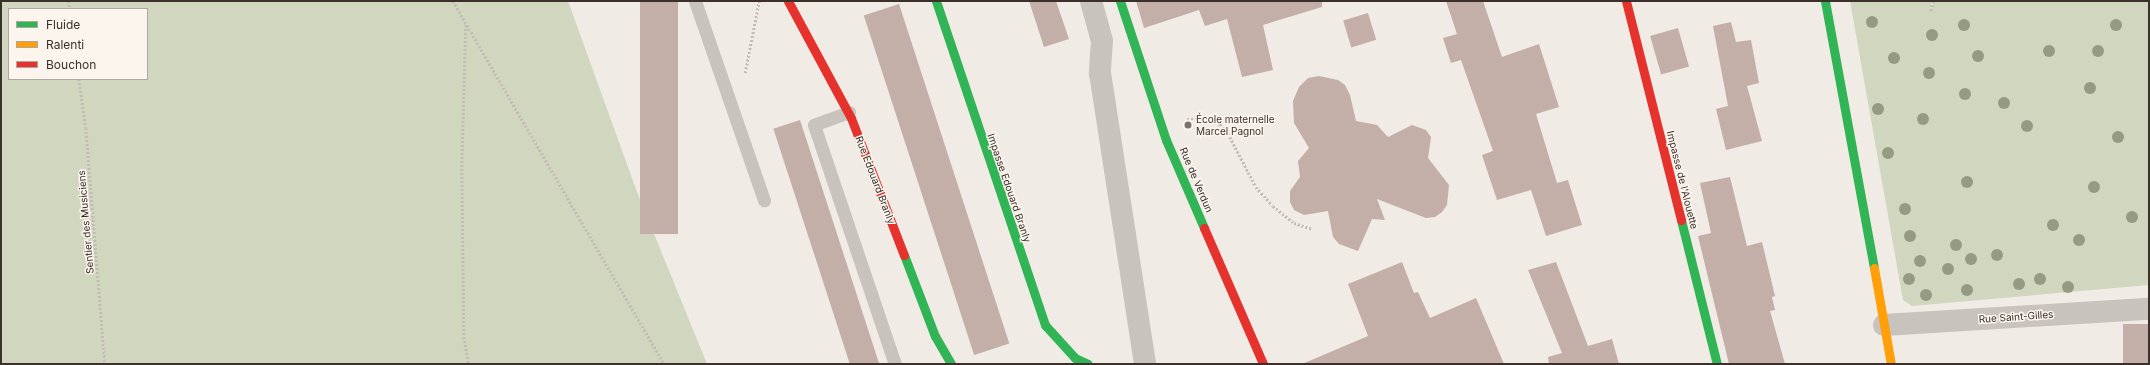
<!DOCTYPE html>
<meta charset="utf-8">
<style>
body{margin:0}
#map{position:relative;width:2150px;height:365px;overflow:hidden;background:#f0ebe5;font-family:Inter,sans-serif}
div>[style]{position:absolute}
.green>*{inset:0;background:#d1d6bf}
.building>*{inset:0;background:#c3afa7;transform-origin:0 0}
.path>*{height:2.5px;margin-top:-1.25px;transform-origin:0;background:repeating-linear-gradient(90deg,#c2bbb6 0 2px,transparent 0 4px)}
.lane>*{height:13px;margin:-6.5px;padding:0 6.5px;transform-origin:6.5px;border-radius:6.5px;background:#c9c3be}
.street>*{height:22px;margin:-11px;padding:0 11px;transform-origin:11px;border-radius:11px;background:#c9c3be}
.fast>*{height:9px;margin:-4.5px;padding:0 4.5px;transform-origin:4.5px;border-radius:4.5px;background:#30b455}
.slow>*{height:9px;margin:-4.5px;padding:0 4.5px;transform-origin:4.5px;border-radius:4.5px;background:#ff9f0a}
.jam>*{height:9px;margin:-4.5px;padding:0 4.5px;transform-origin:4.5px;border-radius:4.5px;background:#e5322d}
.trees>*{width:12px;height:12px;margin:-6px;border-radius:50%;background:#959b80}
.dots>*{width:11px;height:11px;translate:-50% -50%;box-sizing:border-box;border:2px solid #fbf5ee;border-radius:50%}
span{translate:-50% -50%;white-space:nowrap;text-align:center;line-height:1.15;-webkit-text-stroke:3px #fbf5ee;paint-order:stroke}
.poi-label{font-size:10px;color:#3b302b}
.left{translate:0 -50%;text-align:left}
.street-label{font-size:10px;color:#3b302b}
.frame{position:absolute;inset:0;border:2px solid #3b302b;pointer-events:none}
.legend{position:absolute;left:8px;top:8px;width:140px;height:72px;box-sizing:border-box;background:#fbf5ee;border:1px solid #aea6a0;margin:0;padding:5px 7px;list-style:none;font-size:12px;color:#3b302b}
.legend li{display:flex;align-items:center;gap:8px;height:20px}
.legend b{width:20px;border:1px solid #aea6a0}
</style>
<div id="map">
<div class="green">
<i style="clip-path:polygon(evenodd,1px 1px,568px 1px,637px 192px,707px 364px,1px 364px,1px 1px,9px 9px,147px 9px,147px 79px,9px 79px,9px 9px)"></i>
<i style="clip-path:polygon(1850px 1px,1932px 1px,1931px 9px,1935px 1px,2149px 1px,2149px 285px,1912px 306px,1903px 300px)"></i>
</div>
<div class="building">
<i style="left:640px;top:1px;width:38px;height:233px"></i>
<i style="clip-path:polygon(1029px 1px,1056px 1px,1069px 39px,1044px 47px)"></i>
<i style="clip-path:polygon(1136px 1px,1322px 1px,1322px 7px,1263px 25px,1273px 70px,1242px 77px,1227px 19px,1205px 26px,1199px 10px,1144px 28px)"></i>
<i style="clip-path:polygon(1446px 1px,1483px 1px,1502px 57px,1539px 44px,1559px 107px,1536px 114px,1557px 183px,1568px 180px,1582px 225px,1546px 236px,1531px 190px,1497px 200px,1482px 155px,1493px 151px,1461px 60px,1451px 63px,1443px 38px,1457px 34px)"></i>
<i style="left:899px;top:4px;width:357px;height:37px;rotate:72deg"></i>
<i style="left:1368px;top:13px;width:28px;height:26px;rotate:73deg"></i>
<i style="clip-path:polygon(1731px 22px,1736px 42px,1751px 40px,1759px 83px,1747px 86px,1762px 141px,1726px 150px,1716px 109px,1728px 106px,1713px 26px)"></i>
<i style="left:1678px;top:28px;width:40px;height:29px;rotate:74deg"></i>
<i style="clip-path:polygon(1319px 76px,1338px 80px,1345px 85px,1350px 95px,1356px 121px,1377px 125px,1388px 137px,1412px 125px,1426px 130px,1431px 137px,1428px 158px,1449px 185px,1447px 205px,1442px 212px,1435px 217px,1426px 218px,1377px 199px,1385px 220px,1372px 219px,1358px 251px,1339px 244px,1333px 237px,1328px 211px,1304px 215px,1294px 210px,1290px 202px,1290px 191px,1300px 177px,1298px 161px,1309px 148px,1294px 123px,1293px 101px,1299px 87px,1308px 78px)"></i>
<i style="left:800px;top:120px;width:257px;height:28px;rotate:72deg"></i>
<i style="clip-path:polygon(1730px 177px,1747px 246px,1762px 242px,1775px 296px,1772px 297px,1775px 310px,1770px 311px,1785px 364px,1729px 364px,1698px 236px,1711px 233px,1700px 183px)"></i>
<i style="clip-path:polygon(1402px 262px,1414px 293px,1418px 292px,1430px 318px,1476px 298px,1504px 364px,1302px 364px,1368px 336px,1348px 284px)"></i>
<i style="clip-path:polygon(1556px 262px,1588px 346px,1612px 339px,1619px 364px,1549px 364px,1548px 357px,1562px 353px,1528px 270px)"></i>
<i style="left:2149px;top:324px;width:39px;height:26px;rotate:90deg"></i>
</div>
<div class="path">
<i style="left:69px;top:1px;width:8px;rotate:83deg"></i>
<i style="left:453px;top:1px;width:420px;rotate:59.8deg"></i>
<i style="left:1931px;top:11px;width:10px;rotate:-79deg"></i>
<i style="left:466px;top:25px;width:144px;rotate:91.6deg"></i>
<i style="left:462px;top:169px;width:168px;rotate:89.3deg"></i>
<i style="left:464px;top:337px;width:27px;rotate:80deg"></i>
<i style="left:745px;top:73px;width:73px;rotate:-79deg"></i>
<i style="left:79px;top:79px;width:49px;rotate:81.9deg"></i>
<i style="left:86px;top:128px;width:237px;rotate:85.4deg"></i>
<i style="left:1187px;top:119px;width:16px"></i>
<i style="left:1203px;top:119px;width:18px;rotate:16deg"></i>
<i style="left:1220px;top:124px;width:16px;rotate:52deg"></i>
<i style="left:1230px;top:137px;width:56px;rotate:62.5deg"></i>
<i style="left:1256px;top:187px;width:25px;rotate:48deg"></i>
<i style="left:1273px;top:206px;width:27px;rotate:39deg"></i>
<i style="left:1294px;top:223px;width:19px;rotate:18deg"></i>
</div>
<div class="lane">
<i style="left:695px;top:1px;width:211px;rotate:70.9deg"></i>
<i style="left:849px;top:112px;width:37px;rotate:160deg"></i>
<i style="left:814px;top:125px;width:252px;rotate:71.3deg"></i>
</div>
<div class="street">
<i style="left:1091px;top:1px;width:41px;rotate:74.6deg"></i>
<i style="left:1102px;top:41px;width:32px;rotate:94deg"></i>
<i style="left:1100px;top:73px;width:294px;rotate:81.2deg"></i>
<i style="left:1884px;top:325px;width:265px;rotate:-3.5deg"></i>
</div>
<div class="fast">
<i style="left:936px;top:1px;width:342px;rotate:71.4deg"></i>
<i style="left:1045px;top:325px;width:45px;rotate:47.7deg"></i>
<i style="left:1075px;top:358px;width:14px;rotate:25deg"></i>
<i style="left:1120px;top:1px;width:146px;rotate:71.7deg"></i>
<i style="left:1166px;top:140px;width:96px;rotate:66.6deg"></i>
<i style="left:1825px;top:1px;width:271px;rotate:79.6deg"></i>
<i style="left:1681px;top:220px;width:148px;rotate:76deg"></i>
<i style="left:904px;top:255px;width:87px;rotate:69.1deg"></i>
<i style="left:935px;top:336px;width:32px;rotate:60deg"></i>
</div>
<div class="slow">
<i style="left:1874px;top:268px;width:97px;rotate:80deg"></i>
</div>
<div class="jam">
<i style="left:788px;top:1px;width:133px;rotate:61.7deg"></i>
<i style="left:851px;top:118px;width:147px;rotate:68.9deg"></i>
<i style="left:1626px;top:1px;width:226px;rotate:75.9deg"></i>
<i style="left:1204px;top:228px;width:148px;rotate:66.5deg"></i>
</div>
<div class="trees">
<i style="left:1872px;top:22px"></i>
<i style="left:1964px;top:25px"></i>
<i style="left:2116px;top:25px"></i>
<i style="left:1932px;top:35px"></i>
<i style="left:2049px;top:51px"></i>
<i style="left:2098px;top:51px"></i>
<i style="left:1978px;top:56px"></i>
<i style="left:1894px;top:58px"></i>
<i style="left:1929px;top:73px"></i>
<i style="left:2090px;top:88px"></i>
<i style="left:1965px;top:94px"></i>
<i style="left:2004px;top:103px"></i>
<i style="left:1878px;top:109px"></i>
<i style="left:1923px;top:119px"></i>
<i style="left:2027px;top:126px"></i>
<i style="left:2118px;top:137px"></i>
<i style="left:1888px;top:153px"></i>
<i style="left:1967px;top:182px"></i>
<i style="left:2094px;top:187px"></i>
<i style="left:1905px;top:209px"></i>
<i style="left:2132px;top:217px"></i>
<i style="left:2053px;top:225px"></i>
<i style="left:1910px;top:236px"></i>
<i style="left:2079px;top:240px"></i>
<i style="left:1956px;top:245px"></i>
<i style="left:1997px;top:255px"></i>
<i style="left:1971px;top:259px"></i>
<i style="left:1920px;top:261px"></i>
<i style="left:1948px;top:269px"></i>
<i style="left:1909px;top:279px"></i>
<i style="left:2040px;top:279px"></i>
<i style="left:2019px;top:284px"></i>
<i style="left:2068px;top:287px"></i>
<i style="left:1967px;top:290px"></i>
<i style="left:1926px;top:295px"></i>
</div>
<div class="dots">
<i style="left:1188px;top:125px;background:#7a716c"></i>
</div>
<div class="poi-label">
<span class="left" style="left:1196px;top:125px">École maternelle<br>Marcel Pagnol</span>
</div>
<div class="street-label">
<span style="left:875px;top:180px;rotate:69deg">Rue Edouard Branly</span>
<span style="left:1196px;top:180px;rotate:67deg">Rue de Verdun</span>
<span style="left:1682px;top:180px;rotate:76deg">Impasse de l'Alouette</span>
<span style="left:1009px;top:188px;rotate:71deg">Impasse Edouard Branly</span>
<span style="left:86px;top:222px;rotate:-95deg">Sentier des Musiciens</span>
<span style="left:2016px;top:317px;rotate:-4deg">Rue Saint-Gilles</span>
</div>
<div class="frame"></div>
<ul class="legend">
<li><b style="height:5px;background:#30b455"></b>Fluide</li>
<li><b style="height:5px;background:#ff9f0a"></b>Ralenti</li>
<li><b style="height:5px;background:#e5322d"></b>Bouchon</li>
</ul>
</div>
